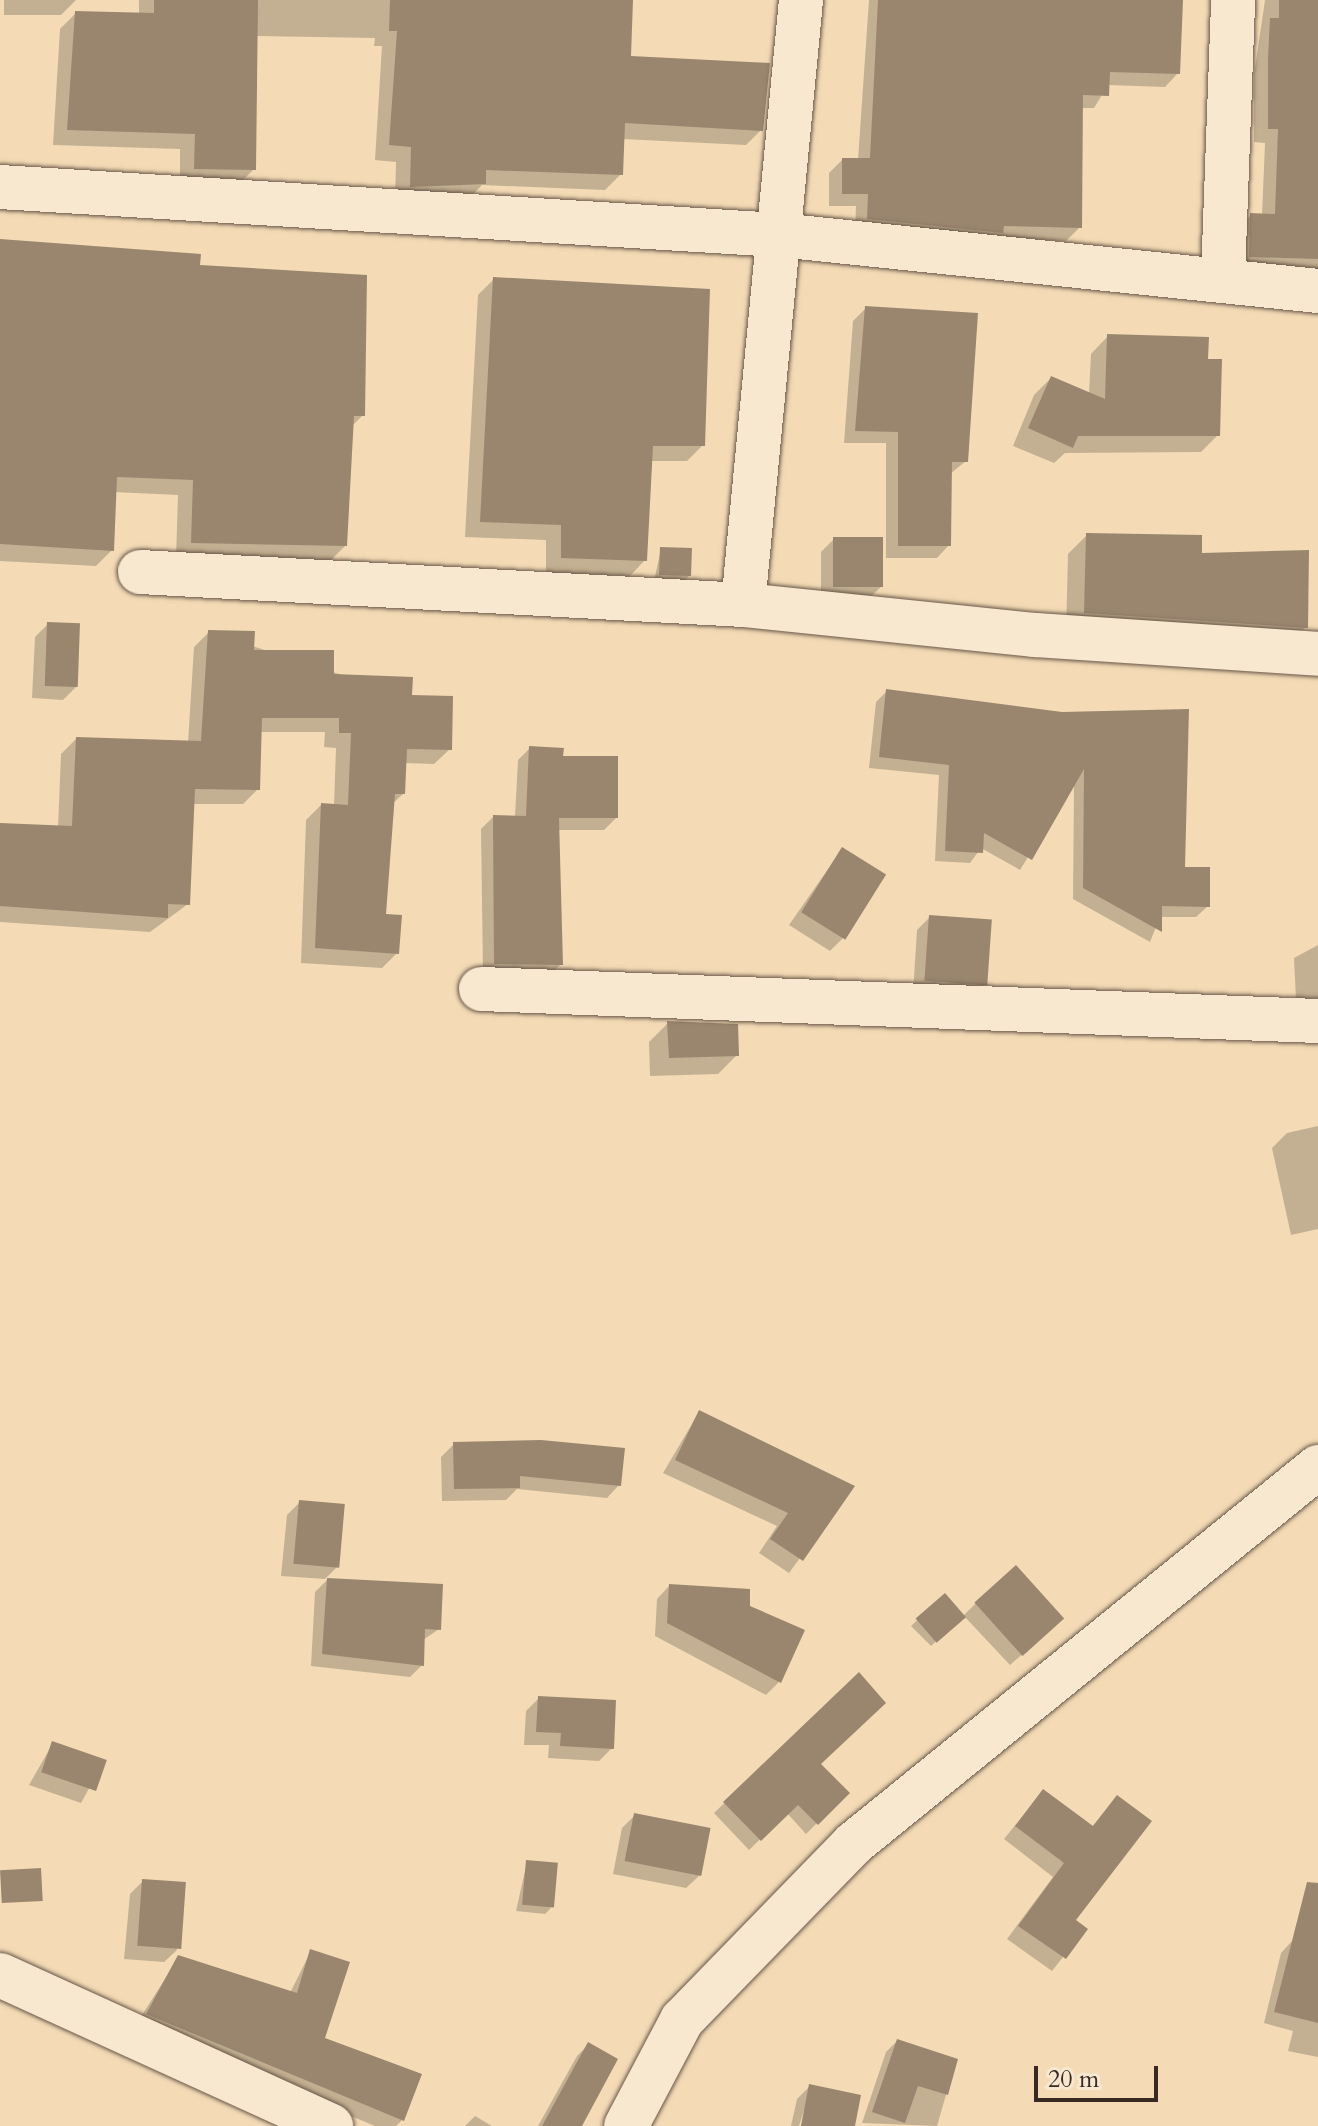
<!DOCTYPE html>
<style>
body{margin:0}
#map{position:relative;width:1318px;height:2126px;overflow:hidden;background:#f4dbb6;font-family:Cardo,serif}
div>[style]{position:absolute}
.shadow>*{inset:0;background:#0003}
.building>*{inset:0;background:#9a866f;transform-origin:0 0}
.roads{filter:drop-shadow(0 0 2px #675648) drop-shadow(0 0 2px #675648)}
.minor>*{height:44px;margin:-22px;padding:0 22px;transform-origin:22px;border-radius:22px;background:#f8e8d0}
span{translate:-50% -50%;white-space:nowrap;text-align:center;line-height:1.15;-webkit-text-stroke:6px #f8e8d0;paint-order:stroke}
.scale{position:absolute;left:1034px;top:2066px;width:124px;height:36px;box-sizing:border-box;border:4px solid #382923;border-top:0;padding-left:10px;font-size:24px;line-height:28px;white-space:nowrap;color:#382923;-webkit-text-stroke:6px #f8e8d0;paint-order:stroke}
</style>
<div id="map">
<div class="shadow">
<i style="clip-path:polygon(4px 0,76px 0,61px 15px,4px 15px)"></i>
<i style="clip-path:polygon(139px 0,631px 0,628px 58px,761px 130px,746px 145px,622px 139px,621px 174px,605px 190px,482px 185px,468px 199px,395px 202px,396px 162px,375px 160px,382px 46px,374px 46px,375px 38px,255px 36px,254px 169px,238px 185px,180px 184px,180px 149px,53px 145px,60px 29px,76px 13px,139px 14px)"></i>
<i style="clip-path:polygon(869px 0,1181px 0,1178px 73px,1165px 87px,1108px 85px,1094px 108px,1081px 108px,1080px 227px,1066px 241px,855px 232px,856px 206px,829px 206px,829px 173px,842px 160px,858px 160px)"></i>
<i style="clip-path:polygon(1265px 0,1318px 0,1318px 273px,1235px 270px,1237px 229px,1251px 215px,1262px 215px,1265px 143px,1254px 142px,1254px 75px)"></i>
<i style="clip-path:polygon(0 241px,198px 267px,363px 415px,351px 427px,346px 545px,330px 561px,176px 558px,178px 495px,114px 492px,112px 550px,96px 566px,0 561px)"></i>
<i style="clip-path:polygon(494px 279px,703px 445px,687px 461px,651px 461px,645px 560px,630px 576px,546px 573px,546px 540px,465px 537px,478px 295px)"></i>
<i style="clip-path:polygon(866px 308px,966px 461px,950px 474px,949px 545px,937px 558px,886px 558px,886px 443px,844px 443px,853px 321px)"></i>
<i style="clip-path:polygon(1108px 336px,1205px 361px,1218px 435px,1201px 452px,1065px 453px,1054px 463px,1013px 446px,1034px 395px,1051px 378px,1089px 394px,1091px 354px)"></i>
<i style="clip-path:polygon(1087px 535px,1306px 627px,1287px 647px,1066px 632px,1068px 554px)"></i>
<i style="clip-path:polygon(834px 539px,881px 587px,868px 599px,821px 599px,821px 552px)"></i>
<i style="clip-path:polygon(661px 549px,689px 576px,683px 582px,654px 581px)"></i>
<i style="clip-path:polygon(48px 624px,76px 687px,63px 700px,32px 698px,35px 637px)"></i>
<i style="clip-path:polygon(209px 632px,410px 697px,450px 749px,434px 764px,405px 763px,403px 794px,392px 804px,384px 916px,397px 953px,382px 968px,301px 963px,306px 820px,321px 805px,334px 806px,336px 748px,324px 747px,325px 732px,259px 732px,258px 789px,243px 804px,192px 804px,188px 904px,150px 932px,0 922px,0 825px,58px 828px,61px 754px,76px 739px,188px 743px,194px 647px)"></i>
<i style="clip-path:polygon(887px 691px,1062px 714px,1208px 906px,1196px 917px,1160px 917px,1150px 942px,1073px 899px,1074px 783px,1020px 870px,981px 848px,970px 863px,935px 861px,939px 775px,869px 768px,876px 702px)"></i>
<i style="clip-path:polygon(530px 748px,561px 758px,616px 818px,604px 830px,557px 830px,561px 964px,549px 976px,483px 975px,481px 829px,493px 817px,515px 817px,518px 760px)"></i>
<i style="clip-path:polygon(842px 849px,843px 938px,830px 951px,789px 925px)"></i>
<i style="clip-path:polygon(930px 917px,987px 982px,974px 995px,913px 993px,917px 930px)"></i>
<i style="clip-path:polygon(1318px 945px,1318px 998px,1296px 999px,1294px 958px)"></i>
<i style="clip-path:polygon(668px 1023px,737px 1055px,718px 1074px,650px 1076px,649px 1042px)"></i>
<i style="clip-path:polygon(1318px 1126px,1318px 1229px,1291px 1235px,1272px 1148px,1287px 1133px)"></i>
<i style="clip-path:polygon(699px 1412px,852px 1487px,789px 1573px,759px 1553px,777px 1526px,663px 1473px)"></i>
<i style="clip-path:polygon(454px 1444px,619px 1485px,607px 1498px,517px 1489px,506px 1500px,442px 1501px,441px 1457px)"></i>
<i style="clip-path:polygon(300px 1502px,338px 1566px,325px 1579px,281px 1576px,287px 1515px)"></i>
<i style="clip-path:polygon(327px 1580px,439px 1629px,423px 1640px,422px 1665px,410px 1677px,311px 1666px,315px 1592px)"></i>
<i style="clip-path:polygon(669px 1586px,802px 1631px,779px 1682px,766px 1695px,655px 1636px,657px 1599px)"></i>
<i style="clip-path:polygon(944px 1595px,963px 1616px,976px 1603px,1049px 1631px,1010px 1665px,964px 1616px,931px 1646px,911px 1626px)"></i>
<i style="clip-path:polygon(859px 1675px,818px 1764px,847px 1793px,806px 1834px,787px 1813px,749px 1850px,714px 1813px)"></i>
<i style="clip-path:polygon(539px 1698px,612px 1748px,599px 1761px,548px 1758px,549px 1745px,524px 1745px,526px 1711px)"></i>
<i style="clip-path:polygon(53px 1743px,104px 1761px,81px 1803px,29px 1785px)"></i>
<i style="clip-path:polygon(1043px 1791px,1091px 1828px,1117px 1798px,1073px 1921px,1085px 1929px,1052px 1971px,1007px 1939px,1053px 1877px,1004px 1839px)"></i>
<i style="clip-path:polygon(635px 1815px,699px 1876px,686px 1888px,613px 1874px,622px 1828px)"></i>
<i style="clip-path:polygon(527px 1862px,551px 1908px,545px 1914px,516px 1911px)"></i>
<i style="clip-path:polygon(143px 1881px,177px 1950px,164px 1962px,124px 1959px,130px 1894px)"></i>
<i style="clip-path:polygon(1292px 1941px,1318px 1947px,1318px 2057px,1288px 2051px,1293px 2031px,1264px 2023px,1281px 1953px)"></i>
<i style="clip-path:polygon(311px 1951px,323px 2039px,402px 2120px,396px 2126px,375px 2126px,135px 2026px,179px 1957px,290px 1993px)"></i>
<i style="clip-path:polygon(897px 2041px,956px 2060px,937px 2126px,862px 2123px,886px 2052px)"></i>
<i style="clip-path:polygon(588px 2045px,573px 2126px,538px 2126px,577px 2056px)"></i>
<i style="clip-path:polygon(810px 2086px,853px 2126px,803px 2126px,808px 2098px,799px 2126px,791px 2126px,797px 2099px)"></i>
<i style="clip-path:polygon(475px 2116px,492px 2126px,465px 2126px)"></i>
</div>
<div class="building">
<i style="clip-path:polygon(154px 0,258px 0,256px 170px,194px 169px,195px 134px,67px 130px,75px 11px,154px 13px)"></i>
<i style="clip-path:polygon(390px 0,633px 0,631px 56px,770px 63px,763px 131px,625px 123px,623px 175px,486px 170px,486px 184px,410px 187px,411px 147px,389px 145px,397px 31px,389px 31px)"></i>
<i style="clip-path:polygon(878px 0,1183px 0,1180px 74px,1110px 72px,1109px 96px,1083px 95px,1082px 228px,1004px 226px,1003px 233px,867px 219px,868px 194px,842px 194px,842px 158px,870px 158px)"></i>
<i style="clip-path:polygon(1279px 0,1318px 0,1318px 259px,1249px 257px,1250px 213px,1275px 214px,1278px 129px,1268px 129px,1268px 59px,1270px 18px,1279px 18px)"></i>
<i style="clip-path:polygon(0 239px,201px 254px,200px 265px,367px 275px,365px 416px,354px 416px,347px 546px,191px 543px,193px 480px,117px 477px,114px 551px,0 544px)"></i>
<i style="clip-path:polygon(493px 277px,710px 289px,705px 446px,653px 446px,647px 561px,561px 558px,561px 525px,480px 522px)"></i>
<i style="clip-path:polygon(865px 306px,978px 313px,968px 462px,952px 462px,951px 546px,898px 546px,898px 432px,855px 431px)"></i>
<i style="clip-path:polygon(1107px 334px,1209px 337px,1208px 359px,1222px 359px,1220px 436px,1078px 436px,1073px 448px,1028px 428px,1051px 376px,1105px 399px)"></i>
<i style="clip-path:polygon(1086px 533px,1202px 535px,1202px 553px,1309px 550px,1308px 628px,1084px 613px)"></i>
<i style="left:833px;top:537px;width:50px;height:50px"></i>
<i style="left:660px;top:547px;width:32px;height:28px;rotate:2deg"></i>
<i style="left:47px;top:622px;width:33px;height:64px;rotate:2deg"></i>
<i style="clip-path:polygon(208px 630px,255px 631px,254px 650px,334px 650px,334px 674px,413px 677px,412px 695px,453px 696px,452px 750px,407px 749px,405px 794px,395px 794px,386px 914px,402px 915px,399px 954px,315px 948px,321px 803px,348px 805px,351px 733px,339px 733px,339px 718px,262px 718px,260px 790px,195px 789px,190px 905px,168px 904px,168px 918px,0 906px,0 823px,72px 826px,76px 737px,201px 741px)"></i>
<i style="clip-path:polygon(886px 689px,1062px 712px,1189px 709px,1185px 867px,1210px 867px,1210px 907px,1162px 906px,1162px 932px,1083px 888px,1084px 769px,1032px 860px,984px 833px,983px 853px,945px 851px,949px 765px,879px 757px)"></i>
<i style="clip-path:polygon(529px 746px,564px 748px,563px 756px,618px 756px,618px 818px,559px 818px,563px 965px,494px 964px,493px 815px,526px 816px)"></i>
<i style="left:842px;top:847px;width:52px;height:77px;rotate:32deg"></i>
<i style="left:929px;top:915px;width:63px;height:66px;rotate:4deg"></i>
<i style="clip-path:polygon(667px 1021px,738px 1024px,739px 1056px,669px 1058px)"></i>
<i style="clip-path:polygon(699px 1410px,855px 1486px,803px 1561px,770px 1539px,788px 1513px,675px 1460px)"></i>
<i style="clip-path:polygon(541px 1440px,625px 1448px,621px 1486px,520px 1476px,520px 1488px,454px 1489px,453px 1442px)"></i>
<i style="left:299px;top:1500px;width:46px;height:64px;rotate:5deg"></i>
<i style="left:1016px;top:1565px;width:72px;height:56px;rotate:48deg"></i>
<i style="clip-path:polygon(327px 1578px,443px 1584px,441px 1630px,425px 1629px,424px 1666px,322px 1654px)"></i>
<i style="clip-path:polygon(669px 1584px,750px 1589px,750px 1606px,805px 1630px,781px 1683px,667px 1623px)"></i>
<i style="left:945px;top:1593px;width:32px;height:39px;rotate:49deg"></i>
<i style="clip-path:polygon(859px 1672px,886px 1703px,821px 1764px,850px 1793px,818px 1825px,798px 1805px,761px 1841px,723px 1802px)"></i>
<i style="clip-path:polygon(538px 1696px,616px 1700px,614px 1749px,560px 1746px,561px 1733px,536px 1732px)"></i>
<i style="left:52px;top:1741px;width:58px;height:33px;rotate:19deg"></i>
<i style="clip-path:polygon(1043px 1789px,1093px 1826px,1117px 1795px,1152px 1821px,1076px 1920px,1088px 1929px,1066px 1959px,1018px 1926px,1064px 1863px,1015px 1826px)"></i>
<i style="left:634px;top:1813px;width:78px;height:49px;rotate:11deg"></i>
<i style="left:526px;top:1860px;width:32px;height:45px;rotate:5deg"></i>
<i style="left:41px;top:1868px;width:33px;height:41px;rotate:87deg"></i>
<i style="left:142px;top:1879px;width:44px;height:67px;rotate:4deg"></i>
<i style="clip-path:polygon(1307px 1882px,1318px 1883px,1318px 2023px,1274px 2012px)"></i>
<i style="clip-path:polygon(310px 1949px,350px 1962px,325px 2038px,422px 2074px,404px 2121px,146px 2014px,178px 1955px,297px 1993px)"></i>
<i style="clip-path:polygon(897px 2039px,958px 2059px,948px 2095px,918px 2086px,905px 2123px,872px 2112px)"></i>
<i style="clip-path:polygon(588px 2042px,618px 2059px,582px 2126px,542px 2126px)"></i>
<i style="clip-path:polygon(809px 2084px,861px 2095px,855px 2126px,801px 2126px)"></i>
</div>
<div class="roads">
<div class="minor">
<i style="left:0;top:187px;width:780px;rotate:3.53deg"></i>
<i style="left:779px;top:235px;width:542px;rotate:5.93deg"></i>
<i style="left:1223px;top:277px;width:277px;rotate:-87.9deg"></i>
<i style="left:140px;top:572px;width:604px;rotate:3.13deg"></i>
<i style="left:743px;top:605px;width:294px;rotate:5.9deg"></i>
<i style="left:1035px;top:635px;width:284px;rotate:3.8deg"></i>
<i style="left:743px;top:605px;width:608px;rotate:-84.52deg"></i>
<i style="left:481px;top:989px;width:838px;rotate:2.19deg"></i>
<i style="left:0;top:1975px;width:364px;rotate:24.5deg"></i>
<i style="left:626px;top:2126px;width:120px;rotate:-62.2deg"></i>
<i style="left:682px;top:2020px;width:245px;rotate:-45.8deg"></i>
<i style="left:853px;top:1844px;width:599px;rotate:-39.03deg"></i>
</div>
</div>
<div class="scale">20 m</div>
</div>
